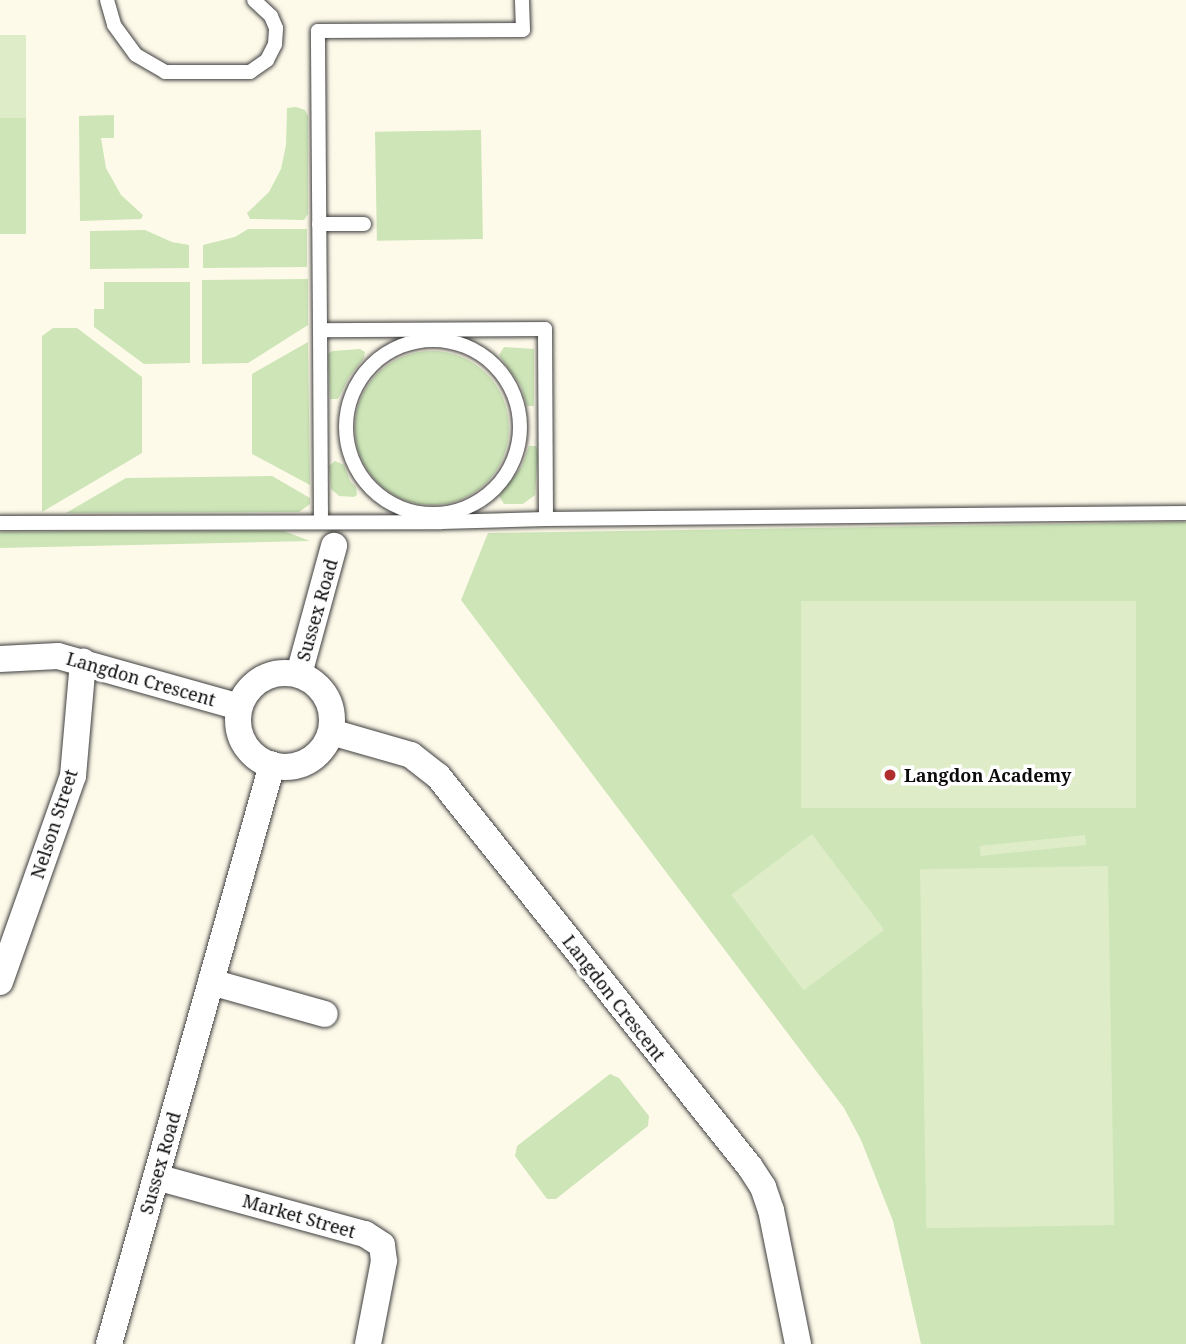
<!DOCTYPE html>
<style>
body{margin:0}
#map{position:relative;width:1186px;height:1344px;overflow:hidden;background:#fefaea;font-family:"Noto Serif",serif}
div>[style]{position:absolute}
.green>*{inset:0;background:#cde5b7;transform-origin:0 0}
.round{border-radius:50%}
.pitch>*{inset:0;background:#deedc8;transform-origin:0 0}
.roads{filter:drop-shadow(0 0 2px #3e3e3e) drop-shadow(0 0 2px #3e3e3e)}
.lane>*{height:14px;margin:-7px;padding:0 7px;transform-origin:7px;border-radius:7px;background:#fff}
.lane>.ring{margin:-7px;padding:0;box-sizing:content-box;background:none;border:14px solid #fff;border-radius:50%}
.street>*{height:26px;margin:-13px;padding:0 13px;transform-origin:13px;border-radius:13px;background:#fff}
.street>.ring{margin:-13px;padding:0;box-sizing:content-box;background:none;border:26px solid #fff;border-radius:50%}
.dots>*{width:19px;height:19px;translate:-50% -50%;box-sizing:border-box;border:4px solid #fff;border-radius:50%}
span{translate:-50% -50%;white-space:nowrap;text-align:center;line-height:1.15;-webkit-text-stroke:7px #fff;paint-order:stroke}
.street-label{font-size:18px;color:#0b0b0b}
.poi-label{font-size:18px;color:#0b0b0b;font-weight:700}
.left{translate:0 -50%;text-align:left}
</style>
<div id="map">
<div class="green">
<i style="clip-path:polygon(296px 107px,305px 110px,308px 116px,308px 214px,304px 220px,250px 219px,247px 213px,269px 192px,281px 169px,286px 145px,287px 108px)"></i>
<i style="clip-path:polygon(114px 115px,114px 138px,101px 138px,106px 168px,121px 195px,143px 215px,141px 219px,80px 221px,79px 116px)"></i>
<i style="left:0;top:118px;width:26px;height:116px"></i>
<i style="left:481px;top:130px;width:109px;height:106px;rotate:89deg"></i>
<i style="clip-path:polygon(248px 229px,307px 229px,307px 267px,203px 268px,203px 245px,235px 237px)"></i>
<i style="clip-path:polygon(145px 230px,172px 242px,189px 245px,189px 268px,90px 269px,90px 231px)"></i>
<i style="clip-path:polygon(308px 279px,308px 325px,248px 363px,202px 364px,202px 280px)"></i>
<i style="clip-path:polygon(104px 282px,190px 282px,190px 363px,144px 364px,94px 327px,94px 309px,104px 309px)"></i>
<i style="clip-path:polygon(53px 328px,77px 328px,142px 377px,142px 453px,42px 512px,42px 336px)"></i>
<i style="clip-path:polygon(308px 342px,310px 485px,252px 454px,252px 374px)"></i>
<i style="clip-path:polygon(504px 347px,534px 349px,534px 406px,527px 406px,521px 386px,499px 355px)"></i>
<i style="clip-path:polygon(360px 349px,365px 352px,364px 358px,349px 377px,338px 399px,330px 399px,328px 354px,332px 351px)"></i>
<i class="round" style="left:355px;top:351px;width:154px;height:154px"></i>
<i style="clip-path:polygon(529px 446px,536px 446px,538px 452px,535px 495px,523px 504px,504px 504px,499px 496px,522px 466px)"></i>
<i style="clip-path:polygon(335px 461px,344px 465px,350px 481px,356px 487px,357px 495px,354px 497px,339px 496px,331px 489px,329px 466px)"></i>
<i style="clip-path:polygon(272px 476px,310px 498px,310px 504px,299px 512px,66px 513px,126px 478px)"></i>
<i style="clip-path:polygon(1186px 522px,1186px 1344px,921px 1344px,893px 1221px,861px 1140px,844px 1108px,461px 600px,488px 533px)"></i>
<i style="clip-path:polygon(284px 531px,310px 541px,0 548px,0 532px)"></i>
<i style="clip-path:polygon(610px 1074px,619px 1078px,649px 1116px,648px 1126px,556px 1199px,547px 1199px,515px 1156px,517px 1146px)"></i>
</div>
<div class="pitch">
<i style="left:0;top:35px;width:26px;height:83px"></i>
<i style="left:1136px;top:601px;width:207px;height:335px;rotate:90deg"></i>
<i style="left:812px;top:834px;width:120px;height:101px;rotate:53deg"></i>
<i style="left:1085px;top:835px;width:10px;height:106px;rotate:84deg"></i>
<i style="left:1108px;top:866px;width:359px;height:188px;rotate:89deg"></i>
</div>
<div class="roads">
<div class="lane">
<i style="left:107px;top:0;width:26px;rotate:74deg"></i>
<i style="left:114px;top:25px;width:37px;rotate:54deg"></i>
<i style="left:136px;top:55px;width:34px;rotate:30deg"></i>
<i style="left:165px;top:72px;width:85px"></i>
<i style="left:250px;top:72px;width:21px;rotate:-35deg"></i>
<i style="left:267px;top:60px;width:18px;rotate:-63deg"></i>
<i style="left:275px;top:44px;width:16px;rotate:-86deg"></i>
<i style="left:276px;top:28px;width:13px;rotate:-113deg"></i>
<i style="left:271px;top:16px;width:23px;rotate:-137deg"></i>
<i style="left:319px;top:224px;width:45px"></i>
<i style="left:320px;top:330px;width:299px;rotate:-90.4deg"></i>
<i style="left:318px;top:31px;width:205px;rotate:-0.3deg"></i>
<i style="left:523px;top:30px;width:30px;rotate:-92deg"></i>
<i class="ring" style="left:346px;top:340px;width:160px;height:160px"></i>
<i style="left:546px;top:519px;width:640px;rotate:-0.54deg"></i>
<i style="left:0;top:523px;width:441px;rotate:-0.1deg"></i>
<i style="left:441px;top:522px;width:105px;rotate:-1.6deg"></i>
<i style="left:546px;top:519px;width:190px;rotate:-90.3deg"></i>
<i style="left:545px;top:329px;width:225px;rotate:179.7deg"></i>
<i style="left:320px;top:330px;width:191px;rotate:89.7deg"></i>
</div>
<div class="street">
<i style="left:0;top:659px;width:58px;rotate:-3deg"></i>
<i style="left:58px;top:656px;width:188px;rotate:15.7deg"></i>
<i class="ring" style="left:238px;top:673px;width:68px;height:68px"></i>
<i style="left:299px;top:674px;width:133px;rotate:-74.7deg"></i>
<i style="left:331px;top:732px;width:83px;rotate:16deg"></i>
<i style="left:411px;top:755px;width:34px;rotate:38deg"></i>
<i style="left:438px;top:776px;width:500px;rotate:51.41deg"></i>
<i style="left:750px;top:1167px;width:24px;rotate:57deg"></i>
<i style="left:763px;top:1187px;width:24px;rotate:71deg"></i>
<i style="left:771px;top:1210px;width:137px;rotate:78.6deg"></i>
<i style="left:0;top:982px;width:219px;rotate:-70.5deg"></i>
<i style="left:73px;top:776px;width:115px;rotate:-85deg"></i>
<i style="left:211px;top:982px;width:118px;rotate:15.7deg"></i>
<i style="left:156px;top:1177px;width:217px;rotate:15.3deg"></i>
<i style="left:365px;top:1234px;width:20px;rotate:33deg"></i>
<i style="left:382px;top:1245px;width:16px;rotate:83deg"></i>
<i style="left:384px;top:1261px;width:85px;rotate:100.9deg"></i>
<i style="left:109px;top:1344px;width:602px;rotate:-74.28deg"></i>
</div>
</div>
<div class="dots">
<i style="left:890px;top:775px;background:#b02e2e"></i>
</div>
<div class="street-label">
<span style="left:317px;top:610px;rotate:-74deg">Sussex Road</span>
<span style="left:141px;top:679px;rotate:16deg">Langdon Crescent</span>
<span style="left:54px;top:824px;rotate:-72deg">Nelson Street</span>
<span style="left:614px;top:998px;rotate:52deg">Langdon Crescent</span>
<span style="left:160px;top:1163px;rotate:-74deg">Sussex Road</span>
<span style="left:299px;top:1216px;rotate:16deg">Market Street</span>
</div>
<div class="poi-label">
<span class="left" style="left:904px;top:775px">Langdon Academy</span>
</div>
</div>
